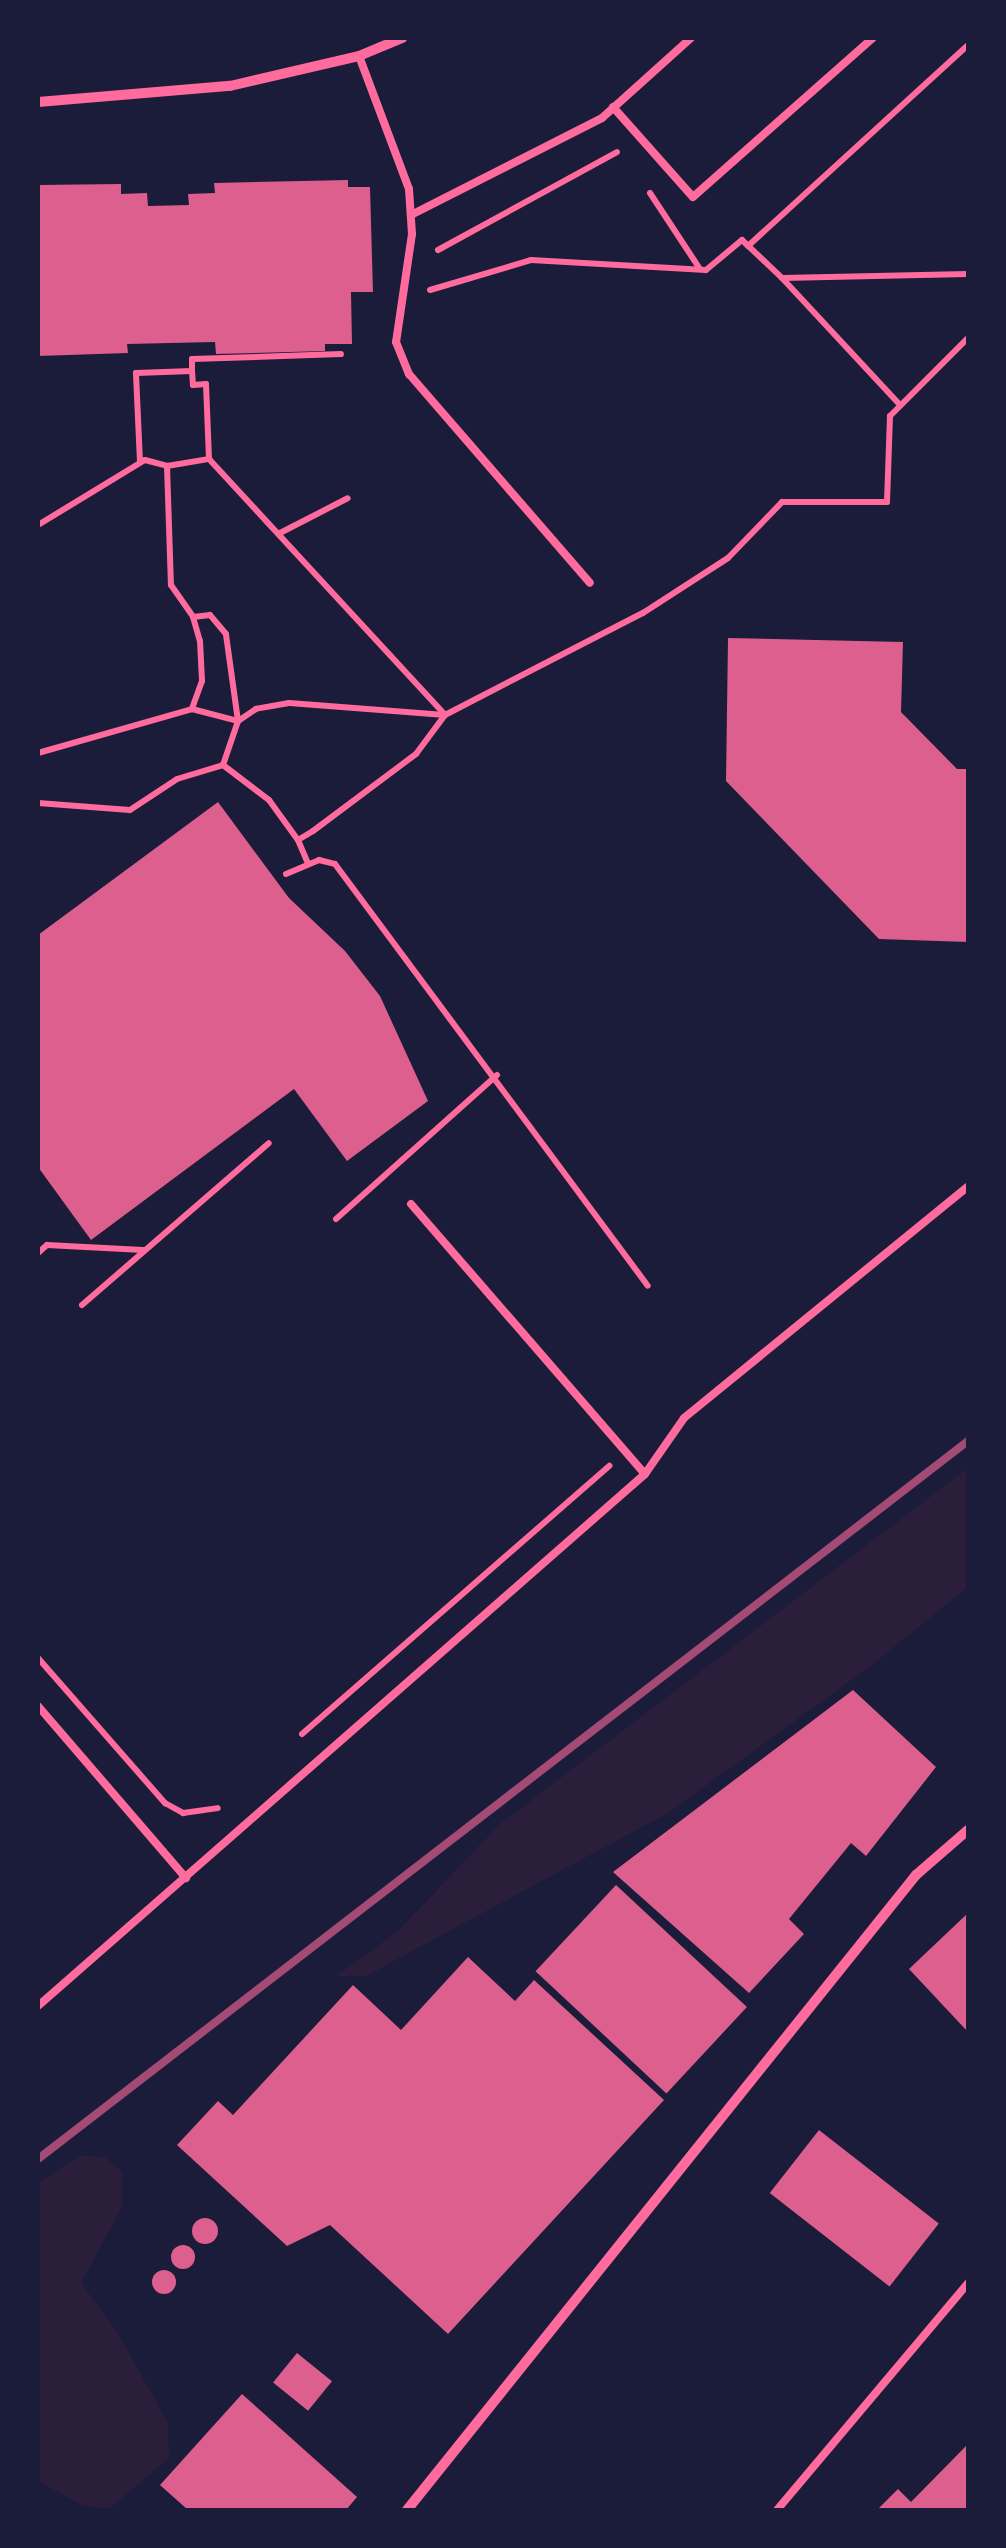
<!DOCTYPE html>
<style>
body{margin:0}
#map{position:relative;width:1006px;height:2548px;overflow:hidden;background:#1b1b3a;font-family:"Source Serif 4",serif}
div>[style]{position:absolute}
.green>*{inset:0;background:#2a1e3b}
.building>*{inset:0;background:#dd5f8e;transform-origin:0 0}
.round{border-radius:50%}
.path>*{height:6px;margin:-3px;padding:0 3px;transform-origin:3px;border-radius:3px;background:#ff6b9d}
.service>*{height:8px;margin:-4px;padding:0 4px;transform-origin:4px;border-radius:4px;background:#ff6b9d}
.minor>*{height:10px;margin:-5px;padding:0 5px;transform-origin:5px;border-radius:5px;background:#ff6b9d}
.rail>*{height:8px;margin:-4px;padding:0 4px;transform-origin:4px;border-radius:4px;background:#a44b75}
span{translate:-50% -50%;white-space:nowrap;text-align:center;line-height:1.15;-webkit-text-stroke:10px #1b1b3a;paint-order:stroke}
.frame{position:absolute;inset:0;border:40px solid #1b1b3a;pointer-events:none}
</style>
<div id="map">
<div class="green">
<i style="clip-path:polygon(968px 1468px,968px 1587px,868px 1668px,668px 1813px,366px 1976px,336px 1976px,397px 1932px,500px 1824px)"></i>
<i style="clip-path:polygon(81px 2155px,106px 2158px,122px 2171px,122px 2207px,81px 2283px,118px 2333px,168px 2423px,169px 2458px,108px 2510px,83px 2506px,38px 2481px,38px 2183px)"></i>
</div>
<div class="building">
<i style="clip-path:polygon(348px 180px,348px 187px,370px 187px,373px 292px,351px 292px,352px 344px,325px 344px,325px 351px,216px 354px,215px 342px,127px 344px,128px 353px,38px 356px,38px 185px,121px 184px,121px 194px,147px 193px,148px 206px,189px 205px,188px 194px,215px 193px,214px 183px)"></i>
<i style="clip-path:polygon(728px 638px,903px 642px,901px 712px,957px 769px,968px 769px,968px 942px,879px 939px,726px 781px)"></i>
<i style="clip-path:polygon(218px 802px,289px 898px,345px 951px,380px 996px,428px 1101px,347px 1161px,294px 1089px,91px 1240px,38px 1167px,38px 935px)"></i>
<i style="clip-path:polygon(853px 1690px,936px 1767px,866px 1856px,851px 1843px,789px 1919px,804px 1934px,749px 1993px,613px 1872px)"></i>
<i style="left:616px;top:1885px;width:179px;height:118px;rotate:43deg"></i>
<i style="clip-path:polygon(968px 1913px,968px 2032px,909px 1969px)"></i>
<i style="clip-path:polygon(468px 1957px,515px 2001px,534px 1980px,664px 2100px,448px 2334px,330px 2225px,287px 2246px,177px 2145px,218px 2101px,233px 2115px,353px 1985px,401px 2030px)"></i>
<i style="left:819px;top:2130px;width:152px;height:80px;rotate:38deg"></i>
<i class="round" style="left:192px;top:2218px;width:26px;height:26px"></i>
<i class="round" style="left:171px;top:2245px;width:24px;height:24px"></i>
<i class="round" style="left:152px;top:2270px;width:24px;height:24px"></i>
<i style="left:297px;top:2353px;width:45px;height:38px;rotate:39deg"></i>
<i style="clip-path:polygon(242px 2394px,357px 2497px,346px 2510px,188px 2510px,160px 2485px)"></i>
<i style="clip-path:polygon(968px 2444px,968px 2510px,877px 2510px,898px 2489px,911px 2502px)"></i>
</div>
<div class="path">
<i style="left:650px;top:193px;width:91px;rotate:56.7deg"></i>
<i style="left:748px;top:246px;width:298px;rotate:-42.4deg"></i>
<i style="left:438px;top:250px;width:204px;rotate:-28.7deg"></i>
<i style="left:783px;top:279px;width:172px;rotate:47.1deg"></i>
<i style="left:430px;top:290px;width:105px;rotate:-16.5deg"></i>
<i style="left:531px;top:260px;width:175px;rotate:3.3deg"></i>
<i style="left:706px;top:270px;width:47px;rotate:-39.8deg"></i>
<i style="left:742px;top:240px;width:55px;rotate:43.5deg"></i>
<i style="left:782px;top:278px;width:186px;rotate:-1.2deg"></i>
<i style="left:192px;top:371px;width:12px;rotate:-90deg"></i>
<i style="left:192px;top:359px;width:149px;rotate:-1.9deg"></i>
<i style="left:140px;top:462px;width:89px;rotate:-92.6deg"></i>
<i style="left:136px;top:373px;width:56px;rotate:-2deg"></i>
<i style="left:192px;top:371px;width:14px;rotate:86deg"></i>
<i style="left:193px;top:385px;width:13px;rotate:-4deg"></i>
<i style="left:206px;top:384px;width:75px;rotate:87.7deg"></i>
<i style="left:209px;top:459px;width:347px;rotate:47.3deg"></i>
<i style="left:167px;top:466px;width:119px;rotate:88.1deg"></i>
<i style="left:171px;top:585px;width:39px;rotate:55deg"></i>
<i style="left:193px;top:617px;width:25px;rotate:74deg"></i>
<i style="left:200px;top:641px;width:40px;rotate:87.1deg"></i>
<i style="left:202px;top:681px;width:30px;rotate:110deg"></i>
<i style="left:38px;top:525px;width:125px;rotate:-31.3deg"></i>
<i style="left:145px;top:460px;width:23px;rotate:15deg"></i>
<i style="left:167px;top:466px;width:43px;rotate:-9.5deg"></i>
<i style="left:280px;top:533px;width:76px;rotate:-27.2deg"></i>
<i style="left:445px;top:715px;width:156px;rotate:-175.6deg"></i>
<i style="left:289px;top:703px;width:34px;rotate:170deg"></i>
<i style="left:256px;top:709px;width:22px;rotate:146deg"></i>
<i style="left:238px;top:721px;width:46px;rotate:108.8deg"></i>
<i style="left:223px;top:765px;width:58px;rotate:37.3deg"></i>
<i style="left:269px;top:800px;width:49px;rotate:54.1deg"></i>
<i style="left:298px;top:840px;width:17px;rotate:-31deg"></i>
<i style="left:313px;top:831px;width:129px;rotate:-36.8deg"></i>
<i style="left:416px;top:754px;width:49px;rotate:-53.4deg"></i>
<i style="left:445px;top:715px;width:223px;rotate:-27.3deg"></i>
<i style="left:643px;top:613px;width:101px;rotate:-32.9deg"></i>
<i style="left:728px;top:558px;width:78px;rotate:-46deg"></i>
<i style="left:782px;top:502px;width:105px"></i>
<i style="left:887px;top:502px;width:86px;rotate:-88deg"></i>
<i style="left:890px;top:416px;width:110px;rotate:-45deg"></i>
<i style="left:38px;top:753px;width:160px;rotate:-15.9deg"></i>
<i style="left:192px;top:709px;width:48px;rotate:14.6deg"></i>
<i style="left:238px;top:721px;width:88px;rotate:-97.9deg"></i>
<i style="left:226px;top:634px;width:25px;rotate:-130deg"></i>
<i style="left:210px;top:615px;width:17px;rotate:173deg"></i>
<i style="left:38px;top:803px;width:92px;rotate:4.4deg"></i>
<i style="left:130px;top:810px;width:56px;rotate:-33.4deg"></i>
<i style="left:177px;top:779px;width:48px;rotate:-16.9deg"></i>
<i style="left:298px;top:840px;width:26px;rotate:67deg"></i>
<i style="left:286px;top:874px;width:36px;rotate:-23deg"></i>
<i style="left:319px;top:860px;width:16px;rotate:14deg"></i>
<i style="left:335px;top:864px;width:525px;rotate:53.44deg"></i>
<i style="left:336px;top:1219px;width:216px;rotate:-41.8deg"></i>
<i style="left:38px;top:1253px;width:12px;rotate:-42deg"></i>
<i style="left:47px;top:1245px;width:96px;rotate:3deg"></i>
<i style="left:82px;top:1305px;width:247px;rotate:-40.9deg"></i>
<i style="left:38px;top:1658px;width:193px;rotate:48.8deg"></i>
<i style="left:165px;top:1803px;width:21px;rotate:29deg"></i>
<i style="left:183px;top:1813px;width:35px;rotate:-8deg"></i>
<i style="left:302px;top:1734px;width:408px;rotate:-41.1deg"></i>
</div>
<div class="service">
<i style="left:359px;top:56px;width:142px;rotate:69.4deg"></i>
<i style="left:409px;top:189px;width:45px;rotate:86.2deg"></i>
<i style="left:412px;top:234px;width:109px;rotate:98.4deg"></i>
<i style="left:396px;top:342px;width:35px;rotate:68deg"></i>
<i style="left:409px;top:374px;width:276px;rotate:49.1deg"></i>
<i style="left:613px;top:107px;width:120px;rotate:48.4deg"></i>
<i style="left:693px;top:197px;width:240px;rotate:-41.5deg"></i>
<i style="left:411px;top:215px;width:214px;rotate:-26.9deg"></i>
<i style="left:602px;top:118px;width:120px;rotate:-42deg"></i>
<i style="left:411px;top:1204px;width:357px;rotate:49.1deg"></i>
<i style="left:38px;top:1706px;width:227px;rotate:49.3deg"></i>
<i style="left:38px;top:2006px;width:807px;rotate:-41.23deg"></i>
<i style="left:645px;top:1474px;width:68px;rotate:-55.1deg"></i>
<i style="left:684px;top:1418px;width:367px;rotate:-39.2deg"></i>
<i style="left:777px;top:2510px;width:297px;rotate:-49.9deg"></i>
</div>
<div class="minor">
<i style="left:38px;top:102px;width:193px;rotate:-4.8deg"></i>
<i style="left:230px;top:86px;width:132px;rotate:-13.1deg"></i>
<i style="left:359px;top:56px;width:47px;rotate:-22.7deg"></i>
<i style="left:407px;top:2510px;width:814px;rotate:-51.29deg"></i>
<i style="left:916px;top:1875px;width:69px;rotate:-40.9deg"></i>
</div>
<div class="rail">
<i style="left:38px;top:2159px;width:1175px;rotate:-37.67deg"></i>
</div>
<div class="frame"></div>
</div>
